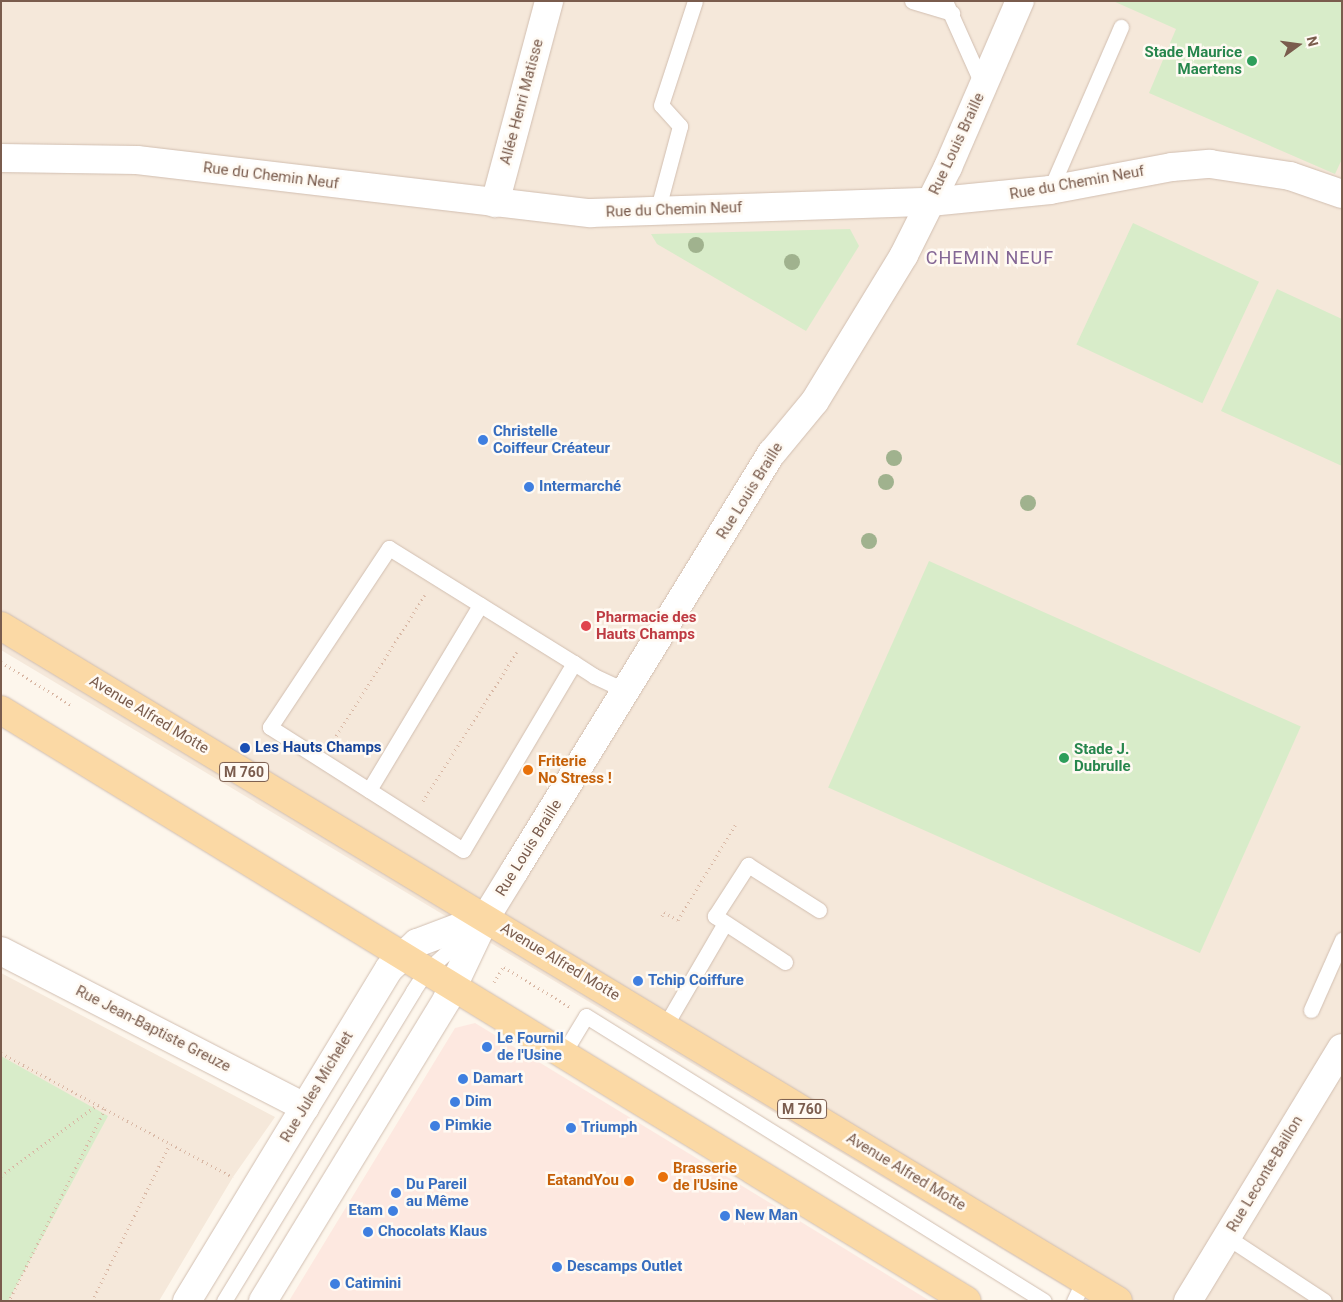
<!DOCTYPE html>
<meta charset="utf-8">
<style>
body{margin:0}
#map{position:relative;width:1343px;height:1302px;overflow:hidden;background:#fdf6ec;font-family:Roboto,sans-serif}
div>[style]{position:absolute}
.residential>*{inset:0;background:#f5e8da}
.commercial>*{inset:0;background:#fde8e0}
.green>*{inset:0;background:#d8ecc9;transform-origin:0 0}
.path>*{height:3px;margin-top:-1.5px;transform-origin:0;background:repeating-linear-gradient(90deg,#d9b8a5 0 1px,transparent 0 5px)}
.roads{filter:drop-shadow(0 0 1px #d1beb0) drop-shadow(0 0 1px #d1beb0)}
.service>*{height:15px;margin:-7.5px;padding:0 7.5px;transform-origin:7.5px;border-radius:7.5px;background:#fff}
.minor>*{height:28px;margin:-14px;padding:0 14px;transform-origin:14px;border-radius:14px;background:#fff}
.primary>*{height:28px;margin:-14px;padding:0 14px;transform-origin:14px;border-radius:14px;background:#fbd9a5}
.trees>*{width:16px;height:16px;margin:-8px;border-radius:50%;background:#a0b28e}
.dots>*{width:14px;height:14px;translate:-50% -50%;box-sizing:border-box;border:2px solid #fffaf3;border-radius:50%}
span{translate:-50% -50%;white-space:nowrap;text-align:center;line-height:1.15;-webkit-text-stroke:5px #fffaf3;paint-order:stroke}
.shield-label span{padding:1px 4px;background:#fffaf3;border:1px solid;border-radius:4px;-webkit-text-stroke-width:0}
.shield-label{font-size:14px;color:#7a5c4d;font-weight:700}
.leisure-label{font-size:15px;color:#27864d;font-weight:700}
.right{translate:-100% -50%;text-align:right}
.left{translate:0 -50%;text-align:left}
.street-label{font-size:15px;color:#7a5c4d}
.shop-label{font-size:15px;color:#366cbe;font-weight:700}
.health-label{font-size:15px;color:#be3a42;font-weight:700}
.transit-label{font-size:15px;color:#164399;font-weight:700}
.food-label{font-size:15px;color:#c56008;font-weight:700}
.quarter-label{font-size:18px;color:#846695;letter-spacing:1px}
.frame{position:absolute;inset:0;border:2px solid #7a5c4d;pointer-events:none}
.north{position:absolute;left:1273px;top:20px;width:50px;height:50px;-webkit-text-stroke:4px #fffaf3;paint-order:stroke;rotate:76deg;font-size:14px;font-weight:700;line-height:20px;text-align:center;color:#7a5c4d}
.north::after{content:'';display:block;margin:auto;width:18px;height:22px;background:#7a5c4d;clip-path:polygon(50% 0,100% 100%,50% 72%,0 100%)}
</style>
<div id="map">
<div class="residential">
<i style="clip-path:polygon(1px 1px,1342px 1px,1342px 1301px,1089px 1301px,1px 650px)"></i>
<i style="clip-path:polygon(1px 973px,275px 1117px,233px 1177px,159px 1301px,1px 1301px)"></i>
</div>
<div class="commercial">
<i style="clip-path:polygon(475px 1023px,757px 1195px,930px 1301px,289px 1301px,455px 1028px)"></i>
</div>
<div class="green">
<i style="clip-path:polygon(1113px 1px,1342px 1px,1342px 159px,1335px 174px,1149px 93px,1176px 29px)"></i>
<i style="left:1133px;top:223px;width:139px;height:134px;rotate:25deg"></i>
<i style="clip-path:polygon(850px 229px,859px 246px,806px 331px,657px 244px,651px 234px)"></i>
<i style="clip-path:polygon(1277px 289px,1342px 319px,1342px 466px,1221px 411px)"></i>
<i style="left:929px;top:561px;width:407px;height:248px;rotate:24deg"></i>
<i style="clip-path:polygon(1px 1056px,108px 1116px,8px 1301px,1px 1301px)"></i>
</div>
<div class="path">
<i style="left:1px;top:662px;width:82px;rotate:31.6deg"></i>
<i style="left:331px;top:744px;width:176px;rotate:-57.8deg"></i>
<i style="left:423px;top:801px;width:176px;rotate:-57.8deg"></i>
<i style="left:662px;top:916px;width:4px;rotate:-63deg"></i>
<i style="left:664px;top:912px;width:16px;rotate:30deg"></i>
<i style="left:678px;top:920px;width:112px;rotate:-58.9deg"></i>
<i style="left:504px;top:967px;width:77px;rotate:31.2deg"></i>
<i style="left:494px;top:982px;width:19px;rotate:-58deg"></i>
<i style="left:1px;top:1053px;width:118px;rotate:28.3deg"></i>
<i style="left:105px;top:1109px;width:215px;rotate:116.6deg"></i>
<i style="left:105px;top:1109px;width:145px;rotate:28deg"></i>
<i style="left:1px;top:1176px;width:119px;rotate:-36.5deg"></i>
<i style="left:92px;top:1301px;width:175px;rotate:-63.6deg"></i>
</div>
<div class="roads">
<div class="service">
<i style="left:912px;top:1px;width:42px;rotate:16.7deg"></i>
<i style="left:945px;top:1px;width:93px;rotate:65.9deg"></i>
<i style="left:1050px;top:190px;width:178px;rotate:-66.5deg"></i>
<i style="left:657px;top:212px;width:89px;rotate:-75deg"></i>
<i style="left:680px;top:126px;width:28px;rotate:-132deg"></i>
<i style="left:661px;top:105px;width:109px;rotate:-71.9deg"></i>
<i style="left:574px;top:663px;width:217px;rotate:120.7deg"></i>
<i style="left:463px;top:850px;width:229px;rotate:-147.5deg"></i>
<i style="left:270px;top:727px;width:215px;rotate:-56.4deg"></i>
<i style="left:389px;top:548px;width:218px;rotate:31.9deg"></i>
<i style="left:574px;top:663px;width:24px;rotate:33deg"></i>
<i style="left:594px;top:676px;width:35px;rotate:25deg"></i>
<i style="left:369px;top:790px;width:216px;rotate:-59deg"></i>
<i style="left:785px;top:962px;width:84px;rotate:-146.7deg"></i>
<i style="left:715px;top:916px;width:61px;rotate:-57.1deg"></i>
<i style="left:748px;top:865px;width:84px;rotate:32.4deg"></i>
<i style="left:1311px;top:1010px;width:77px;rotate:-66.1deg"></i>
<i style="left:665px;top:1026px;width:119px;rotate:-59.8deg"></i>
<i style="left:563px;top:1054px;width:44px;rotate:-58.8deg"></i>
<i style="left:586px;top:1016px;width:539px;rotate:31.89deg"></i>
<i style="left:1227px;top:1237px;width:116px;rotate:33.4deg"></i>
<i style="left:224px;top:1301px;width:363px;rotate:-58.6deg"></i>
<i style="left:413px;top:991px;width:24px;rotate:-57deg"></i>
<i style="left:426px;top:971px;width:62px;rotate:-41.7deg"></i>
<i style="left:1074px;top:1301px;width:23px;rotate:-65deg"></i>
</div>
<div class="minor">
<i style="left:1px;top:158px;width:136px;rotate:0.8deg"></i>
<i style="left:137px;top:160px;width:457px;rotate:6.7deg"></i>
<i style="left:591px;top:213px;width:339px;rotate:-1.9deg"></i>
<i style="left:930px;top:202px;width:121px;rotate:-5.7deg"></i>
<i style="left:1050px;top:190px;width:124px;rotate:-10.7deg"></i>
<i style="left:1172px;top:167px;width:38px;rotate:-5deg"></i>
<i style="left:1210px;top:164px;width:81px;rotate:8.5deg"></i>
<i style="left:1290px;top:176px;width:55px;rotate:19.1deg"></i>
<i style="left:495px;top:203px;width:209px;rotate:-75deg"></i>
<i style="left:1px;top:951px;width:342px;rotate:27.2deg"></i>
<i style="left:187px;top:1301px;width:389px;rotate:-58.7deg"></i>
<i style="left:389px;top:969px;width:38px;rotate:-43deg"></i>
<i style="left:417px;top:943px;width:74px;rotate:-20.6deg"></i>
<i style="left:263px;top:1301px;width:354px;rotate:-58.6deg"></i>
<i style="left:447px;top:999px;width:91px;rotate:-64.6deg"></i>
<i style="left:486px;top:917px;width:55px;rotate:-58.3deg"></i>
<i style="left:515px;top:870px;width:490px;rotate:-58.4deg"></i>
<i style="left:772px;top:453px;width:67px;rotate:-50.4deg"></i>
<i style="left:815px;top:401px;width:171px;rotate:-58.6deg"></i>
<i style="left:904px;top:255px;width:98px;rotate:-63.4deg"></i>
<i style="left:948px;top:167px;width:181px;rotate:-66.6deg"></i>
<i style="left:1188px;top:1301px;width:296px;rotate:-58.7deg"></i>
</div>
<div class="primary">
<i style="left:1px;top:626px;width:1305px;rotate:31.14deg"></i>
<i style="left:1px;top:710px;width:1132px;rotate:31.46deg"></i>
</div>
</div>
<div class="trees">
<i style="left:696px;top:245px"></i>
<i style="left:792px;top:262px"></i>
<i style="left:894px;top:458px"></i>
<i style="left:886px;top:482px"></i>
<i style="left:1028px;top:503px"></i>
<i style="left:869px;top:541px"></i>
</div>
<div class="dots">
<i style="left:1252px;top:61px;background:#2e9e5b"></i>
<i style="left:483px;top:440px;background:#3f7fe0"></i>
<i style="left:529px;top:487px;background:#3f7fe0"></i>
<i style="left:586px;top:626px;background:#e0444e"></i>
<i style="left:245px;top:748px;background:#1a4fb4"></i>
<i style="left:1064px;top:758px;background:#2e9e5b"></i>
<i style="left:528px;top:770px;background:#e8710a"></i>
<i style="left:638px;top:981px;background:#3f7fe0"></i>
<i style="left:487px;top:1047px;background:#3f7fe0"></i>
<i style="left:463px;top:1079px;background:#3f7fe0"></i>
<i style="left:455px;top:1102px;background:#3f7fe0"></i>
<i style="left:435px;top:1126px;background:#3f7fe0"></i>
<i style="left:571px;top:1128px;background:#3f7fe0"></i>
<i style="left:663px;top:1177px;background:#e8710a"></i>
<i style="left:629px;top:1181px;background:#e8710a"></i>
<i style="left:396px;top:1193px;background:#3f7fe0"></i>
<i style="left:393px;top:1211px;background:#3f7fe0"></i>
<i style="left:725px;top:1216px;background:#3f7fe0"></i>
<i style="left:368px;top:1232px;background:#3f7fe0"></i>
<i style="left:557px;top:1267px;background:#3f7fe0"></i>
<i style="left:335px;top:1284px;background:#3f7fe0"></i>
</div>
<div class="shield-label">
<span style="left:244px;top:772px">M 760</span>
<span style="left:802px;top:1109px">M 760</span>
</div>
<div class="leisure-label">
<span class="right" style="left:1242px;top:61px">Stade Maurice<br>Maertens</span>
<span class="left" style="left:1074px;top:758px">Stade J.<br>Dubrulle</span>
</div>
<div class="street-label">
<span style="left:522px;top:102px;rotate:-75deg">Allée Henri Matisse</span>
<span style="left:957px;top:144px;rotate:-65deg">Rue Louis Braille</span>
<span style="left:271px;top:176px;rotate:7deg">Rue du Chemin Neuf</span>
<span style="left:1077px;top:183px;rotate:-10deg">Rue du Chemin Neuf</span>
<span style="left:674px;top:210px;rotate:-2deg">Rue du Chemin Neuf</span>
<span style="left:750px;top:491px;rotate:-58deg">Rue Louis Braille</span>
<span style="left:149px;top:715px;rotate:31deg">Avenue Alfred Motte</span>
<span style="left:529px;top:848px;rotate:-58deg">Rue Louis Braille</span>
<span style="left:560px;top:962px;rotate:31deg">Avenue Alfred Motte</span>
<span style="left:153px;top:1029px;rotate:27deg">Rue Jean-Baptiste Greuze</span>
<span style="left:317px;top:1087px;rotate:-59deg">Rue Jules Michelet</span>
<span style="left:906px;top:1172px;rotate:31deg">Avenue Alfred Motte</span>
<span style="left:1265px;top:1174px;rotate:-59deg">Rue Leconte-Baillon</span>
</div>
<div class="shop-label">
<span class="left" style="left:493px;top:440px">Christelle<br>Coiffeur Créateur</span>
<span class="left" style="left:539px;top:487px">Intermarché</span>
<span class="left" style="left:648px;top:981px">Tchip Coiffure</span>
<span class="left" style="left:497px;top:1047px">Le Fournil<br>de l'Usine</span>
<span class="left" style="left:473px;top:1079px">Damart</span>
<span class="left" style="left:465px;top:1102px">Dim</span>
<span class="left" style="left:445px;top:1126px">Pimkie</span>
<span class="left" style="left:581px;top:1128px">Triumph</span>
<span class="left" style="left:406px;top:1193px">Du Pareil<br>au Même</span>
<span class="right" style="left:383px;top:1211px">Etam</span>
<span class="left" style="left:735px;top:1216px">New Man</span>
<span class="left" style="left:378px;top:1232px">Chocolats Klaus</span>
<span class="left" style="left:567px;top:1267px">Descamps Outlet</span>
<span class="left" style="left:345px;top:1284px">Catimini</span>
</div>
<div class="health-label">
<span class="left" style="left:596px;top:626px">Pharmacie des<br>Hauts Champs</span>
</div>
<div class="transit-label">
<span class="left" style="left:255px;top:748px">Les Hauts Champs</span>
</div>
<div class="food-label">
<span class="left" style="left:538px;top:770px">Friterie<br>No Stress !</span>
<span class="left" style="left:673px;top:1177px">Brasserie<br>de l'Usine</span>
<span class="right" style="left:619px;top:1181px">EatandYou</span>
</div>
<div class="quarter-label">
<span style="left:990px;top:258px">CHEMIN NEUF</span>
</div>
<div class="frame"></div>
<div class="north">N</div>
</div>
